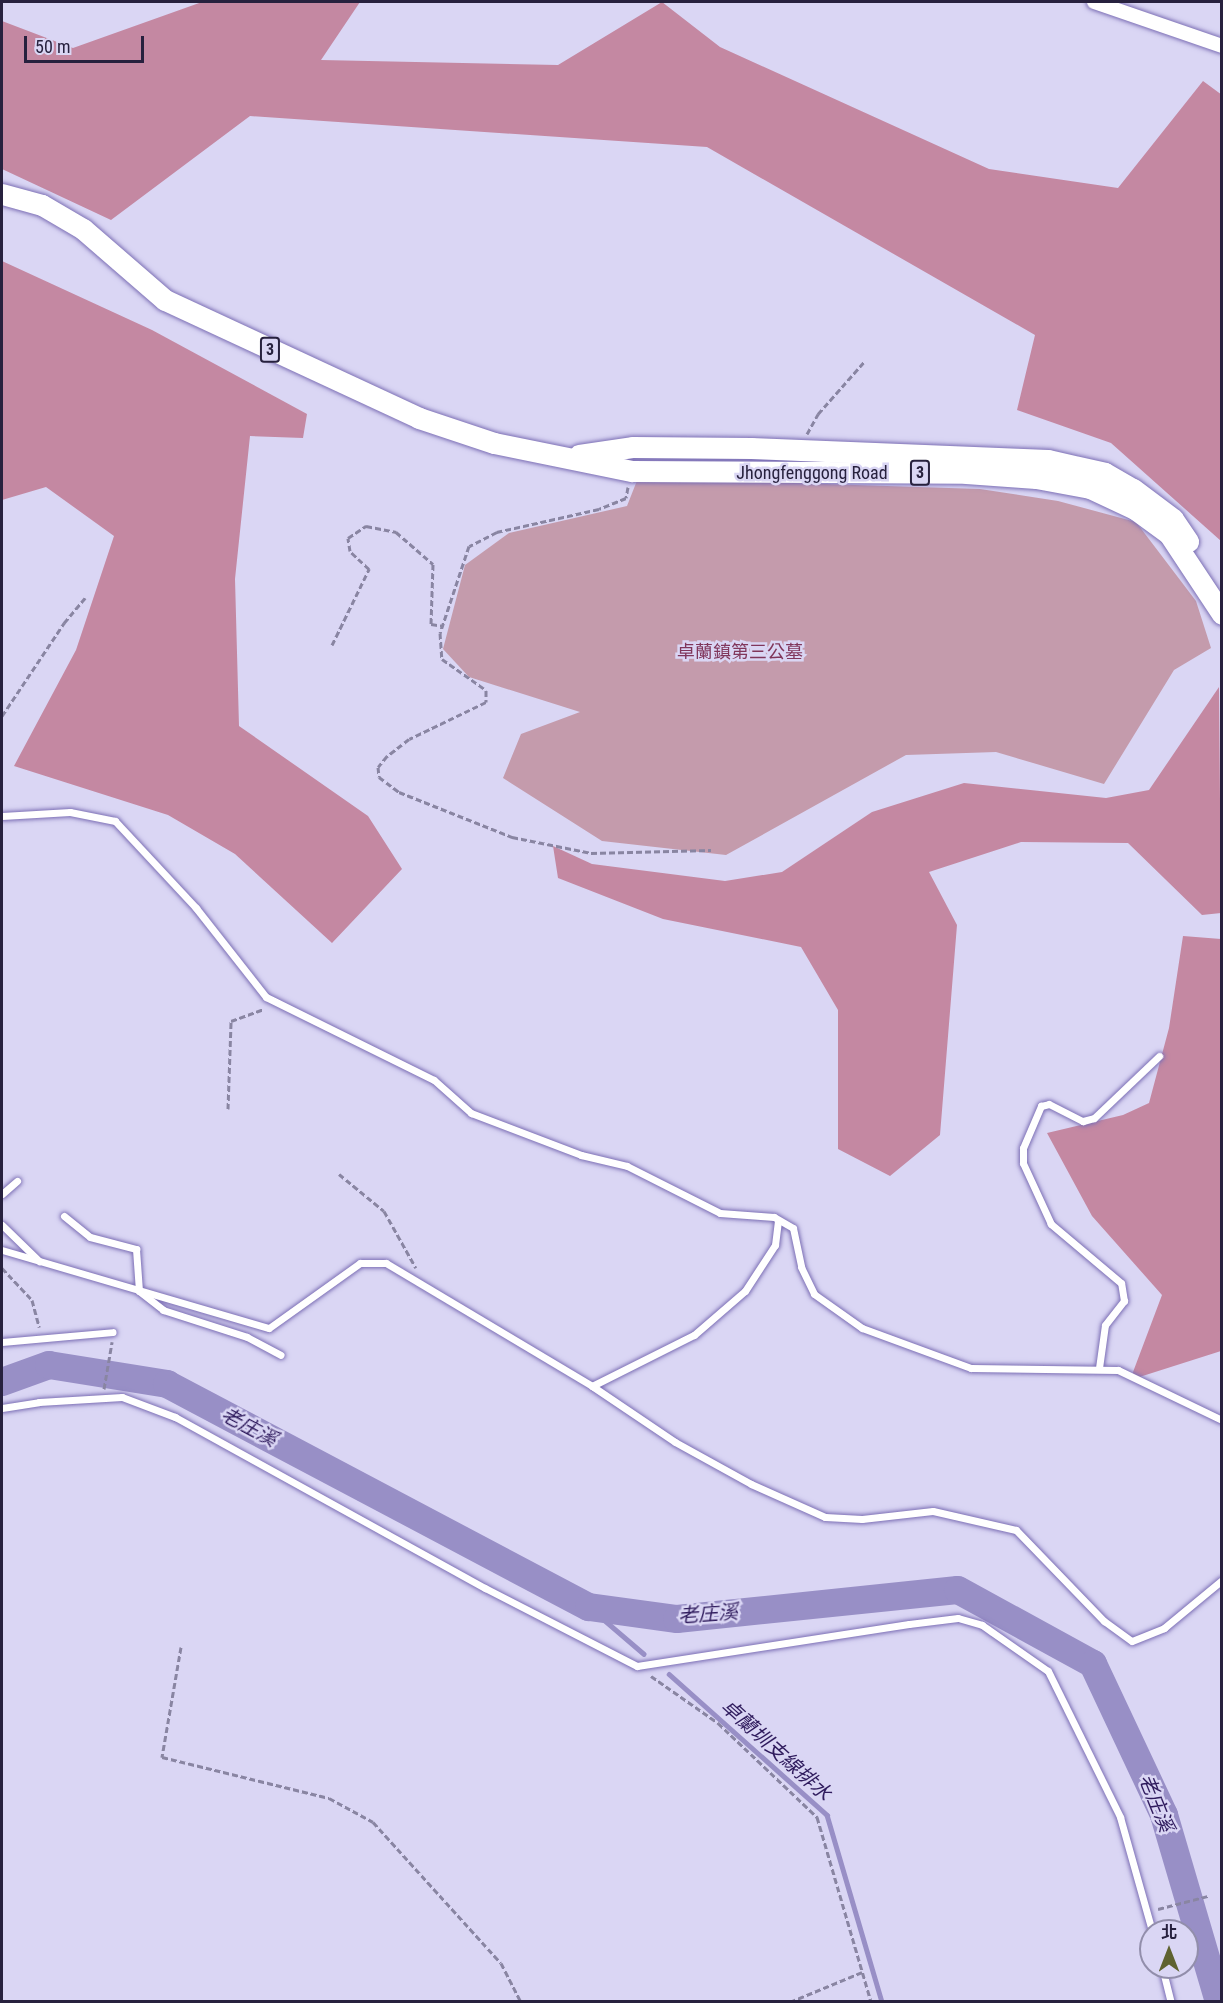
<!DOCTYPE html>
<meta charset="utf-8">
<style>
body{margin:0}
#map{position:relative;width:1223px;height:2003px;overflow:hidden;background:#dad6f4;font-family:"Roboto Condensed","Noto Sans TC",sans-serif}
div>[style]{position:absolute}
.green>*{inset:0;background:#c49bac}
.forest>*{inset:0;background:#c488a2}
.stream>*{height:4.5px;margin:-2.25px;padding:0 2.25px;transform-origin:2.25px;border-radius:2.25px;background:#988fc6}
.river>*{height:28px;margin:-14px;padding:0 14px;transform-origin:14px;border-radius:14px;background:#988fc6}
.path>*{height:3px;margin-top:-1.5px;transform-origin:0;background:repeating-linear-gradient(90deg,#8985a2 0 6px,transparent 0 9px)}
.roads{filter:drop-shadow(0 0 2px #7c6fb5) drop-shadow(0 0 2px #7c6fb5)}
.lane>*{height:7px;margin:-3.5px;padding:0 3.5px;transform-origin:3.5px;border-radius:3.5px;background:#fff}
.street>*{height:14px;margin:-7px;padding:0 7px;transform-origin:7px;border-radius:7px;background:#fff}
.primary>*{height:21px;margin:-10.5px;padding:0 10.5px;transform-origin:10.5px;border-radius:10.5px;background:#fff}
span{translate:-50% -50%;white-space:nowrap;text-align:center;line-height:1.15;-webkit-text-stroke:5px #dad6f4;paint-order:stroke}
.shield-label span{padding:2px 4px;background:#dad6f4;border:2px solid;border-radius:4px;-webkit-text-stroke-width:0}
.shield-label{font-size:16px;color:#27213e;font-weight:700}
.street-label{font-size:18px;color:#27213e}
.park-label{font-size:18px;color:#80365b}
.water-label{font-size:20px;color:#2f1b5d;font-style:italic}
.frame{position:absolute;inset:0;border:3px solid #27213e;pointer-events:none}
.north{position:absolute;left:1139px;top:1919px;width:60px;height:60px;box-sizing:border-box;background:#dad6f4;border:2px solid #928eab;border-radius:50%;rotate:0deg;font-size:16px;font-weight:700;line-height:24px;text-align:center;color:#27213e}
.north::after{content:'';display:block;margin:auto;width:21px;height:27px;background:#5f6230;clip-path:polygon(50% 0,100% 100%,50% 72%,0 100%)}
.scale{position:absolute;left:24px;top:36px;width:120px;height:27px;box-sizing:border-box;border:3px solid #27213e;border-top:0;padding-left:8px;font-size:18px;line-height:21px;white-space:nowrap;color:#27213e;-webkit-text-stroke:4px #dad6f4;paint-order:stroke}
</style>
<div id="map">
<div class="green">
<i style="clip-path:polygon(638px 478px,980px 489px,1058px 501px,1136px 522px,1196px 601px,1211px 648px,1174px 670px,1104px 784px,996px 752px,906px 755px,726px 855px,602px 841px,503px 778px,521px 734px,580px 712px,469px 677px,443px 649px,465px 565px,509px 533px,627px 506px)"></i>
</div>
<div class="forest">
<i style="clip-path:polygon(202px 2px,360px 2px,321px 60px,558px 65px,662px 2px,720px 47px,989px 169px,1118px 188px,1203px 81px,1222px 95px,1221px 541px,1111px 443px,1017px 410px,1035px 335px,707px 147px,250px 116px,111px 220px,2px 169px,2px 21px,73px 48px)"></i>
<i style="clip-path:polygon(2px 261px,152px 330px,307px 414px,303px 438px,250px 436px,235px 579px,239px 726px,368px 816px,402px 869px,332px 943px,235px 854px,168px 815px,14px 766px,76px 650px,114px 536px,46px 487px,2px 500px)"></i>
<i style="clip-path:polygon(1219px 687px,1221px 913px,1202px 915px,1128px 843px,1021px 842px,929px 872px,957px 925px,940px 1135px,890px 1176px,838px 1149px,838px 1010px,801px 947px,663px 919px,558px 878px,553px 846px,592px 864px,725px 881px,782px 872px,872px 812px,964px 783px,1106px 798px,1149px 790px)"></i>
<i style="clip-path:polygon(1183px 936px,1221px 939px,1221px 1351px,1130px 1380px,1162px 1295px,1092px 1216px,1047px 1133px,1123px 1115px,1149px 1103px,1169px 1028px)"></i>
</div>
<div class="stream">
<i style="left:589px;top:1607px;width:72px;rotate:40.5deg"></i>
<i style="left:669px;top:1674px;width:212px;rotate:41.7deg"></i>
<i style="left:827px;top:1815px;width:195px;rotate:73.6deg"></i>
</div>
<div class="river">
<i style="left:2px;top:1382px;width:50px;rotate:-19.9deg"></i>
<i style="left:49px;top:1365px;width:120px;rotate:9.1deg"></i>
<i style="left:167px;top:1384px;width:477px;rotate:27.9deg"></i>
<i style="left:589px;top:1607px;width:89px;rotate:7.8deg"></i>
<i style="left:677px;top:1619px;width:282px;rotate:-5.9deg"></i>
<i style="left:958px;top:1590px;width:154px;rotate:28.7deg"></i>
<i style="left:1093px;top:1664px;width:167px;rotate:64.8deg"></i>
<i style="left:1164px;top:1815px;width:195px;rotate:73.6deg"></i>
</div>
<div class="path">
<i style="left:807px;top:434px;width:23px;rotate:-61deg"></i>
<i style="left:818px;top:414px;width:69px;rotate:-48.5deg"></i>
<i style="left:628px;top:487px;width:11px;rotate:100deg"></i>
<i style="left:626px;top:498px;width:29px;rotate:158deg"></i>
<i style="left:599px;top:509px;width:105px;rotate:167.3deg"></i>
<i style="left:497px;top:532px;width:31px;rotate:153deg"></i>
<i style="left:469px;top:546px;width:92px;rotate:108.4deg"></i>
<i style="left:440px;top:633px;width:26px;rotate:86deg"></i>
<i style="left:442px;top:659px;width:54px;rotate:35.2deg"></i>
<i style="left:486px;top:690px;width:12px;rotate:90deg"></i>
<i style="left:486px;top:702px;width:85px;rotate:154.3deg"></i>
<i style="left:409px;top:739px;width:28px;rotate:142deg"></i>
<i style="left:387px;top:756px;width:14px;rotate:129deg"></i>
<i style="left:378px;top:767px;width:10px;rotate:84deg"></i>
<i style="left:379px;top:777px;width:25px;rotate:37deg"></i>
<i style="left:399px;top:792px;width:122px;rotate:21.7deg"></i>
<i style="left:512px;top:837px;width:81px;rotate:11.4deg"></i>
<i style="left:591px;top:853px;width:120px;rotate:-1.4deg"></i>
<i style="left:332px;top:645px;width:85px;rotate:-64deg"></i>
<i style="left:369px;top:569px;width:26px;rotate:-137deg"></i>
<i style="left:350px;top:551px;width:13px;rotate:-99deg"></i>
<i style="left:348px;top:538px;width:22px;rotate:-34deg"></i>
<i style="left:366px;top:526px;width:31px;rotate:11deg"></i>
<i style="left:396px;top:532px;width:49px;rotate:40.9deg"></i>
<i style="left:433px;top:564px;width:60px;rotate:91.9deg"></i>
<i style="left:431px;top:624px;width:12px;rotate:9deg"></i>
<i style="left:2px;top:716px;width:112px;rotate:-56.3deg"></i>
<i style="left:64px;top:623px;width:33px;rotate:-50deg"></i>
<i style="left:228px;top:1109px;width:88px;rotate:-88deg"></i>
<i style="left:231px;top:1021px;width:35px;rotate:-20deg"></i>
<i style="left:339px;top:1174px;width:58px;rotate:39.4deg"></i>
<i style="left:384px;top:1211px;width:65px;rotate:60.7deg"></i>
<i style="left:2px;top:1268px;width:44px;rotate:46.8deg"></i>
<i style="left:32px;top:1300px;width:28px;rotate:75deg"></i>
<i style="left:104px;top:1389px;width:48px;rotate:-80.3deg"></i>
<i style="left:181px;top:1647px;width:112px;rotate:99.8deg"></i>
<i style="left:162px;top:1757px;width:172px;rotate:13.8deg"></i>
<i style="left:329px;top:1798px;width:50px;rotate:28.6deg"></i>
<i style="left:373px;top:1822px;width:190px;rotate:47.8deg"></i>
<i style="left:501px;top:1963px;width:44px;rotate:62.9deg"></i>
<i style="left:651px;top:1676px;width:82px;rotate:35deg"></i>
<i style="left:718px;top:1723px;width:137px;rotate:43.5deg"></i>
<i style="left:817px;top:1817px;width:193px;rotate:73.7deg"></i>
<i style="left:1158px;top:1909px;width:52px;rotate:-14.6deg"></i>
<i style="left:790px;top:2002px;width:78px;rotate:-22.6deg"></i>
</div>
<div class="roads">
<div class="lane">
<i style="left:2px;top:816px;width:68px;rotate:-3.4deg"></i>
<i style="left:70px;top:812px;width:46px;rotate:11.3deg"></i>
<i style="left:115px;top:821px;width:119px;rotate:47deg"></i>
<i style="left:196px;top:908px;width:113px;rotate:51.8deg"></i>
<i style="left:266px;top:997px;width:187px;rotate:26.3deg"></i>
<i style="left:434px;top:1080px;width:50px;rotate:41.7deg"></i>
<i style="left:471px;top:1113px;width:118px;rotate:20.9deg"></i>
<i style="left:581px;top:1155px;width:47px;rotate:13.4deg"></i>
<i style="left:627px;top:1166px;width:104px;rotate:26.8deg"></i>
<i style="left:720px;top:1213px;width:54px;rotate:4.2deg"></i>
<i style="left:774px;top:1217px;width:22px;rotate:30deg"></i>
<i style="left:793px;top:1228px;width:40px;rotate:78deg"></i>
<i style="left:801px;top:1267px;width:30px;rotate:64deg"></i>
<i style="left:814px;top:1294px;width:59px;rotate:35.3deg"></i>
<i style="left:862px;top:1328px;width:116px;rotate:20.2deg"></i>
<i style="left:971px;top:1368px;width:147px;rotate:0.8deg"></i>
<i style="left:1118px;top:1370px;width:115px;rotate:25.7deg"></i>
<i style="left:2px;top:1194px;width:20px;rotate:-41deg"></i>
<i style="left:64px;top:1216px;width:33px;rotate:39deg"></i>
<i style="left:90px;top:1237px;width:48px;rotate:14.6deg"></i>
<i style="left:136px;top:1249px;width:42px;rotate:85.9deg"></i>
<i style="left:139px;top:1291px;width:31px;rotate:38deg"></i>
<i style="left:163px;top:1310px;width:88px;rotate:17.8deg"></i>
<i style="left:247px;top:1337px;width:38px;rotate:28deg"></i>
<i style="left:2px;top:1225px;width:52px;rotate:44.2deg"></i>
<i style="left:2px;top:1250px;width:278px;rotate:16.3deg"></i>
<i style="left:269px;top:1328px;width:112px;rotate:-35.5deg"></i>
<i style="left:360px;top:1263px;width:26px"></i>
<i style="left:386px;top:1263px;width:240px;rotate:30.8deg"></i>
<i style="left:592px;top:1386px;width:100px;rotate:34deg"></i>
<i style="left:675px;top:1442px;width:87px;rotate:28.9deg"></i>
<i style="left:751px;top:1484px;width:81px;rotate:24deg"></i>
<i style="left:825px;top:1517px;width:37px;rotate:3deg"></i>
<i style="left:862px;top:1519px;width:71px;rotate:-6.4deg"></i>
<i style="left:933px;top:1511px;width:85px;rotate:12.9deg"></i>
<i style="left:1016px;top:1530px;width:127px;rotate:46deg"></i>
<i style="left:1104px;top:1621px;width:34px;rotate:36deg"></i>
<i style="left:1132px;top:1641px;width:35px;rotate:-22deg"></i>
<i style="left:1164px;top:1628px;width:75px;rotate:-39.6deg"></i>
<i style="left:2px;top:1342px;width:111px;rotate:-5.1deg"></i>
<i style="left:1099px;top:1368px;width:43px;rotate:-82.1deg"></i>
<i style="left:1105px;top:1325px;width:31px;rotate:-52deg"></i>
<i style="left:1124px;top:1301px;width:18px;rotate:-99deg"></i>
<i style="left:1121px;top:1283px;width:92px;rotate:-139.9deg"></i>
<i style="left:1051px;top:1224px;width:67px;rotate:-114.7deg"></i>
<i style="left:1023px;top:1163px;width:15px;rotate:-90deg"></i>
<i style="left:1023px;top:1148px;width:46px;rotate:-66.8deg"></i>
<i style="left:1041px;top:1106px;width:8px;rotate:-14deg"></i>
<i style="left:1049px;top:1104px;width:38px;rotate:27deg"></i>
<i style="left:1083px;top:1121px;width:11px;rotate:-15deg"></i>
<i style="left:1094px;top:1118px;width:90px;rotate:-43.6deg"></i>
<i style="left:592px;top:1386px;width:114px;rotate:-26.6deg"></i>
<i style="left:694px;top:1335px;width:67px;rotate:-40.8deg"></i>
<i style="left:745px;top:1291px;width:55px;rotate:-56.9deg"></i>
<i style="left:775px;top:1245px;width:25px;rotate:-83deg"></i>
<i style="left:2px;top:1408px;width:37px;rotate:-9deg"></i>
<i style="left:39px;top:1402px;width:83px;rotate:-3.4deg"></i>
<i style="left:122px;top:1397px;width:57px;rotate:20.7deg"></i>
<i style="left:175px;top:1417px;width:354px;rotate:28.9deg"></i>
<i style="left:485px;top:1588px;width:171px;rotate:27.2deg"></i>
<i style="left:637px;top:1666px;width:275px;rotate:-8.8deg"></i>
<i style="left:909px;top:1624px;width:49px;rotate:-7deg"></i>
<i style="left:958px;top:1618px;width:25px;rotate:16deg"></i>
<i style="left:982px;top:1625px;width:80px;rotate:34.9deg"></i>
<i style="left:1048px;top:1671px;width:163px;rotate:63.7deg"></i>
<i style="left:1120px;top:1817px;width:118px;rotate:74.3deg"></i>
<i style="left:1162px;top:1967px;width:36px;rotate:76deg"></i>
</div>
<div class="street">
<i style="left:1094px;top:2px;width:135px;rotate:19deg"></i>
</div>
<div class="primary">
<i style="left:2px;top:194px;width:41px;rotate:15.4deg"></i>
<i style="left:42px;top:205px;width:48px;rotate:30.3deg"></i>
<i style="left:83px;top:229px;width:108px;rotate:40.9deg"></i>
<i style="left:165px;top:300px;width:280px;rotate:24.9deg"></i>
<i style="left:419px;top:418px;width:79px;rotate:18.4deg"></i>
<i style="left:494px;top:443px;width:141px;rotate:11.5deg"></i>
<i style="left:632px;top:471px;width:334px;rotate:0.3deg"></i>
<i style="left:966px;top:473px;width:70px;rotate:4.1deg"></i>
<i style="left:1036px;top:478px;width:55px;rotate:10.5deg"></i>
<i style="left:1090px;top:488px;width:50px;rotate:25deg"></i>
<i style="left:1135px;top:509px;width:42px;rotate:36.3deg"></i>
<i style="left:1169px;top:534px;width:96px;rotate:56.5deg"></i>
<i style="left:579px;top:455px;width:55px;rotate:-8.4deg"></i>
<i style="left:633px;top:447px;width:118px;rotate:0.5deg"></i>
<i style="left:751px;top:448px;width:297px;rotate:2.3deg"></i>
<i style="left:1048px;top:460px;width:58px;rotate:12.8deg"></i>
<i style="left:1105px;top:473px;width:32px;rotate:30deg"></i>
<i style="left:1133px;top:489px;width:50px;rotate:36.9deg"></i>
<i style="left:1173px;top:519px;width:27px;rotate:56deg"></i>
</div>
</div>
<div class="shield-label">
<span style="left:270px;top:350px">3</span>
<span style="left:920px;top:473px">3</span>
</div>
<div class="street-label">
<span style="left:812px;top:473px">Jhongfenggong Road</span>
</div>
<div class="park-label">
<span style="left:740px;top:652px">卓蘭鎮第三公墓</span>
</div>
<div class="water-label">
<span style="left:249px;top:1427px;rotate:28deg">老庄溪</span>
<span style="left:708px;top:1614px;rotate:-4deg">老庄溪</span>
<span style="left:776px;top:1750px;rotate:42deg">卓蘭圳支線排水</span>
<span style="left:1156px;top:1803px;rotate:68deg">老庄溪</span>
</div>
<div class="frame"></div>
<div class="north">北</div>
<div class="scale">50 m</div>
</div>
